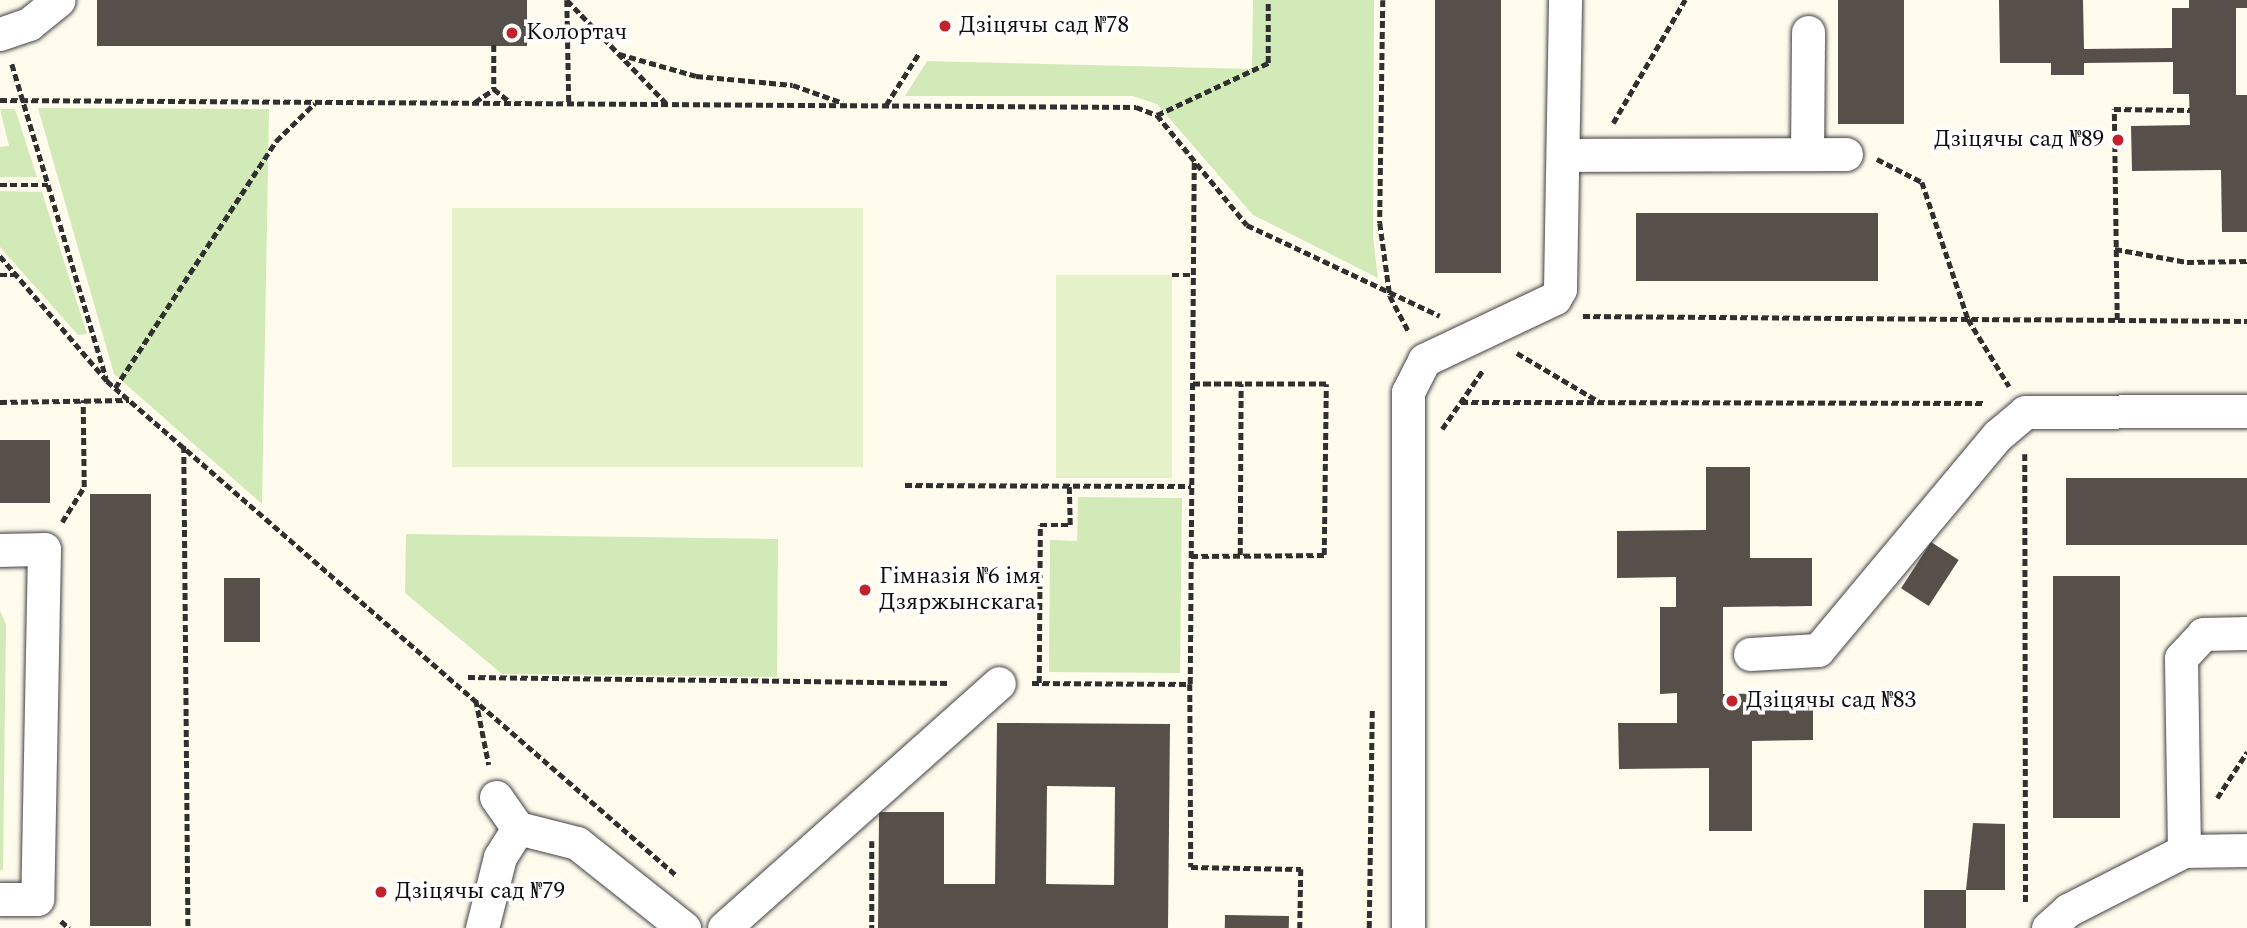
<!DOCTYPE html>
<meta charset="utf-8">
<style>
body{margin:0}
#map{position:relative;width:2247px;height:928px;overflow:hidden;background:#fffcee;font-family:Spectral,serif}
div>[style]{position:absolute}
.green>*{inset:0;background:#d2eab7}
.pitch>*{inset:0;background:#e4f1c9;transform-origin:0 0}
.building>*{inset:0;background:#574f4a;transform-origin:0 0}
.path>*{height:4.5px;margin-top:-2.25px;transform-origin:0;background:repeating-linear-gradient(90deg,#303030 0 7px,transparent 0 10.5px)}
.roads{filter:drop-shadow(0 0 2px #414141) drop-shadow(0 0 2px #414141)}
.minor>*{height:33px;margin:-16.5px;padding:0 16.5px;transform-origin:16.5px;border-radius:16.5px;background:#fff}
.dots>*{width:19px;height:19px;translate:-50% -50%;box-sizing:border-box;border:4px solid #fff;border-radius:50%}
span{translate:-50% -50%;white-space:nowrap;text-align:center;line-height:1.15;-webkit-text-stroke:7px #fff;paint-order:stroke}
.poi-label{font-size:23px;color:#0e0e0e}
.left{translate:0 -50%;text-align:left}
.right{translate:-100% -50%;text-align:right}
</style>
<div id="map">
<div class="green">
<i style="clip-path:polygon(1253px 0,1374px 0,1373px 237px,1378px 278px,1253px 215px,1157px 104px,1132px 96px,905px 96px,927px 61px,1252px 69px)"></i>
<i style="clip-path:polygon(38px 108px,269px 109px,262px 504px,114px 374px)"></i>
<i style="clip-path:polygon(0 109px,15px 109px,37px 177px,0 177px,0 147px,9px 146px)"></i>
<i style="clip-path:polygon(0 191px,42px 192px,87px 334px,78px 335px,0 247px)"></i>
<i style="clip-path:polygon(1078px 497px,1182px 498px,1180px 673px,1049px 672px,1050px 540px,1077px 541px)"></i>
<i style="clip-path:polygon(406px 534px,778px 539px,777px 677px,502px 674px,405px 593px)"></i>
<i style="clip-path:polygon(0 611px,6px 624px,3px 870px,0 870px)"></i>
</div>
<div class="pitch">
<i style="left:452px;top:208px;width:411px;height:259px"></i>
<i style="left:1056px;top:275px;width:116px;height:203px"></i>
</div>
<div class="building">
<i style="left:97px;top:0;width:430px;height:46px"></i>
<i style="left:1435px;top:0;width:66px;height:273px"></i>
<i style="left:1838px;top:0;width:66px;height:124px"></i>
<i style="clip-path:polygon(1999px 0,2083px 0,2084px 49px,2172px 48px,2172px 8px,2189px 8px,2189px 0,2247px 0,2247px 8px,2236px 8px,2236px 95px,2247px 95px,2247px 232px,2222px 232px,2221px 170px,2132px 171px,2131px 126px,2190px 125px,2189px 94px,2173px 94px,2173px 62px,2084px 63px,2084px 75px,2051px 75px,2051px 63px,2000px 63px)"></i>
<i style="left:1878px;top:213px;width:68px;height:242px;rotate:90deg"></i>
<i style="left:0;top:440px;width:50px;height:63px"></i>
<i style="clip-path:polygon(1706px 467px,1750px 467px,1750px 558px,1812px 558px,1812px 606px,1723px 607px,1723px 694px,1813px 693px,1813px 740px,1752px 741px,1752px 831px,1709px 831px,1709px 768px,1619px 769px,1618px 723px,1677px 723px,1677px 693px,1660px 694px,1660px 607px,1676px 607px,1676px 577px,1617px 578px,1617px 531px,1706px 530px)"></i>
<i style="left:2247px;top:478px;width:67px;height:181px;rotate:90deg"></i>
<i style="left:90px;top:494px;width:61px;height:432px"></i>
<i style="left:1931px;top:542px;width:33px;height:55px;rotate:33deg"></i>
<i style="left:2053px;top:576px;width:67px;height:242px"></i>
<i style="left:224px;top:578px;width:36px;height:64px"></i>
<i style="clip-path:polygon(evenodd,997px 723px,1170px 724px,1168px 928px,878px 928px,879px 812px,944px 812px,944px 884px,995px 884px,997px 723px,1047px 786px,1115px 787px,1114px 885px,1046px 884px,1047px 786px)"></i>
<i style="clip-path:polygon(1973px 823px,2005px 824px,2005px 890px,1966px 890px)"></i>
<i style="left:1924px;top:890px;width:42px;height:38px"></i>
<i style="left:1225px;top:915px;width:64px;height:13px;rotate:1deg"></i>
</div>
<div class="path">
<i style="left:567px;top:0;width:143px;rotate:46.1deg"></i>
<i style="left:567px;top:0;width:103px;rotate:88.9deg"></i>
<i style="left:1383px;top:0;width:223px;rotate:90.8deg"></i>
<i style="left:1380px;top:223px;width:74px;rotate:82.2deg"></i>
<i style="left:1390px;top:296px;width:41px;rotate:62.2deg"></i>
<i style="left:494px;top:45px;width:44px;rotate:90deg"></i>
<i style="left:619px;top:54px;width:80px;rotate:15.9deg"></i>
<i style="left:696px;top:76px;width:97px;rotate:5.3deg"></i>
<i style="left:793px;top:85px;width:53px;rotate:19.8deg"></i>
<i style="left:12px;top:64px;width:328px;rotate:73.3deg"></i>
<i style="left:0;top:100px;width:1136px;rotate:0.35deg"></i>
<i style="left:1136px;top:107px;width:22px;rotate:21deg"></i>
<i style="left:1157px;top:115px;width:142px;rotate:50.7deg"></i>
<i style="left:1247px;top:225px;width:213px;rotate:25.2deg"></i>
<i style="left:475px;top:102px;width:23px;rotate:-34deg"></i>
<i style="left:494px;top:89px;width:21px;rotate:39deg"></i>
<i style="left:886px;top:105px;width:62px;rotate:-57.6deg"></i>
<i style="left:1157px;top:115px;width:123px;rotate:-25.1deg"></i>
<i style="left:1268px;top:63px;width:63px;rotate:-90deg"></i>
<i style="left:1613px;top:123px;width:143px;rotate:-59.7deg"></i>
<i style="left:1877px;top:159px;width:51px;rotate:27.1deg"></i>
<i style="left:1922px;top:182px;width:145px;rotate:71.4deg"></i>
<i style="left:1968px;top:319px;width:79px;rotate:58.5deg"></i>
<i style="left:0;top:185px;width:48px"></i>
<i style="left:2115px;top:249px;width:73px;rotate:10.2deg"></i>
<i style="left:2187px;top:262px;width:60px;rotate:-1deg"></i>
<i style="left:0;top:256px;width:165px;rotate:49.4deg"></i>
<i style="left:107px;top:381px;width:755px;rotate:40.97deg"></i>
<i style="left:0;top:275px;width:16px"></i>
<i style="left:1172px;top:275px;width:21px"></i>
<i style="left:1583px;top:316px;width:664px;rotate:0.43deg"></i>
<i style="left:2117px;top:320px;width:211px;rotate:-90.8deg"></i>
<i style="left:2114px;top:109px;width:76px;rotate:0.8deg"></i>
<i style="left:1517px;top:353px;width:96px;rotate:30.6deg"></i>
<i style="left:115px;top:388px;width:295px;rotate:-56.9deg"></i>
<i style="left:276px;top:141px;width:54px;rotate:-44.3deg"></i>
<i style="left:0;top:402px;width:129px;rotate:-0.9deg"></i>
<i style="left:1461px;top:402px;width:523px;rotate:0.11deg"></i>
<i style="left:1442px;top:429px;width:72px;rotate:-55.2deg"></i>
<i style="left:184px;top:446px;width:482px;rotate:89.5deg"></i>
<i style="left:2025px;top:454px;width:449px;rotate:89.9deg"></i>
<i style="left:905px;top:485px;width:286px;rotate:0.2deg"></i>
<i style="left:62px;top:522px;width:41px;rotate:-57.8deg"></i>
<i style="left:84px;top:487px;width:87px;rotate:-90.7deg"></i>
<i style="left:1240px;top:555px;width:171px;rotate:-89.7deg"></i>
<i style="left:1191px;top:556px;width:133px;rotate:-0.4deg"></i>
<i style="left:1324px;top:555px;width:171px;rotate:-89.3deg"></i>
<i style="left:1326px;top:384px;width:134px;rotate:180deg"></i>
<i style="left:468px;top:677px;width:482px;rotate:0.7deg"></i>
<i style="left:1032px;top:683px;width:158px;rotate:0.4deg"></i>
<i style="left:1190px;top:684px;width:183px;rotate:89.7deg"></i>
<i style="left:1191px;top:867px;width:110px;rotate:1deg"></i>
<i style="left:1301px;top:869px;width:59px;rotate:91deg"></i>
<i style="left:1039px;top:683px;width:158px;rotate:-89.6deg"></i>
<i style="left:1040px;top:525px;width:30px"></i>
<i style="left:1070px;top:525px;width:40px;rotate:-91.4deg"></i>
<i style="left:1190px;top:684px;width:523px;rotate:-89.56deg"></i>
<i style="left:476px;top:700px;width:66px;rotate:78.7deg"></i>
<i style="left:2217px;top:798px;width:55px;rotate:-56.9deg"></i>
<i style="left:872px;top:841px;width:87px;rotate:90deg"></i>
<i style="left:61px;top:921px;width:11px;rotate:41deg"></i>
<i style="left:1369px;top:928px;width:220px;rotate:-89.2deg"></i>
</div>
<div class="roads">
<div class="minor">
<i style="left:0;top:34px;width:31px;rotate:-19deg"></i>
<i style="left:29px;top:24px;width:38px;rotate:-39deg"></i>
<i style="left:1807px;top:154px;width:122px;rotate:-89.5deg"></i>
<i style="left:1565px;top:155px;width:281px;rotate:-0.2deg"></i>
<i style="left:0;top:550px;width:44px;rotate:-1.3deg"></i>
<i style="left:44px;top:549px;width:350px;rotate:91.1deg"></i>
<i style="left:37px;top:899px;width:37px;rotate:180deg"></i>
<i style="left:1750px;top:654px;width:68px;rotate:-3.4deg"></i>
<i style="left:1818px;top:650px;width:280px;rotate:-50.1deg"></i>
<i style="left:1998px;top:435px;width:35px;rotate:-40deg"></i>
<i style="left:2025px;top:412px;width:222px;rotate:-0.3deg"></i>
<i style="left:496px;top:797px;width:38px;rotate:55deg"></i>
<i style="left:2184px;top:851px;width:63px;rotate:-0.9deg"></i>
<i style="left:482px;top:928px;width:73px;rotate:-75.8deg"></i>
<i style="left:500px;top:857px;width:34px;rotate:-58deg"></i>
<i style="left:518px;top:828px;width:61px;rotate:14.3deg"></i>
<i style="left:577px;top:843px;width:137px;rotate:38.5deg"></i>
<i style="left:724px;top:928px;width:368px;rotate:-41.7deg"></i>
<i style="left:1408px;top:928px;width:536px;rotate:-90deg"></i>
<i style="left:1408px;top:392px;width:36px;rotate:-63deg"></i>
<i style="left:1424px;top:360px;width:145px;rotate:-25.3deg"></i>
<i style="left:1555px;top:298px;width:10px;rotate:-61deg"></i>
<i style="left:1560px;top:289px;width:289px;rotate:-89deg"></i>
<i style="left:2048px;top:928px;width:27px;rotate:-42deg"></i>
<i style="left:2068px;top:910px;width:130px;rotate:-27deg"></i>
<i style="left:2184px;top:851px;width:193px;rotate:-90.9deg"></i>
<i style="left:2181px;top:658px;width:33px;rotate:-47deg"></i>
<i style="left:2203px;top:634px;width:44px;rotate:-1.3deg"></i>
</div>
</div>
<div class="dots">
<i style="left:945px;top:26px;background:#c2222b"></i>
<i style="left:512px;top:33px;background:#c2222b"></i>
<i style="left:2118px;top:140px;background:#c2222b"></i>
<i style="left:865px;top:590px;background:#c2222b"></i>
<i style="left:1732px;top:701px;background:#c2222b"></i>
<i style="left:381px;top:892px;background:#c2222b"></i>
</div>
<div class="poi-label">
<span class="left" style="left:959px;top:26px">Дзіцячы сад №78</span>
<span class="left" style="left:526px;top:33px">Колортач</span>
<span class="right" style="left:2104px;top:140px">Дзіцячы сад №89</span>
<span class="left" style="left:879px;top:590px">Гімназія №6 імя<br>Дзяржынскага</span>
<span class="left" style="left:1746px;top:701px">Дзіцячы сад №83</span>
<span class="left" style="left:395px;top:892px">Дзіцячы сад №79</span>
</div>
</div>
